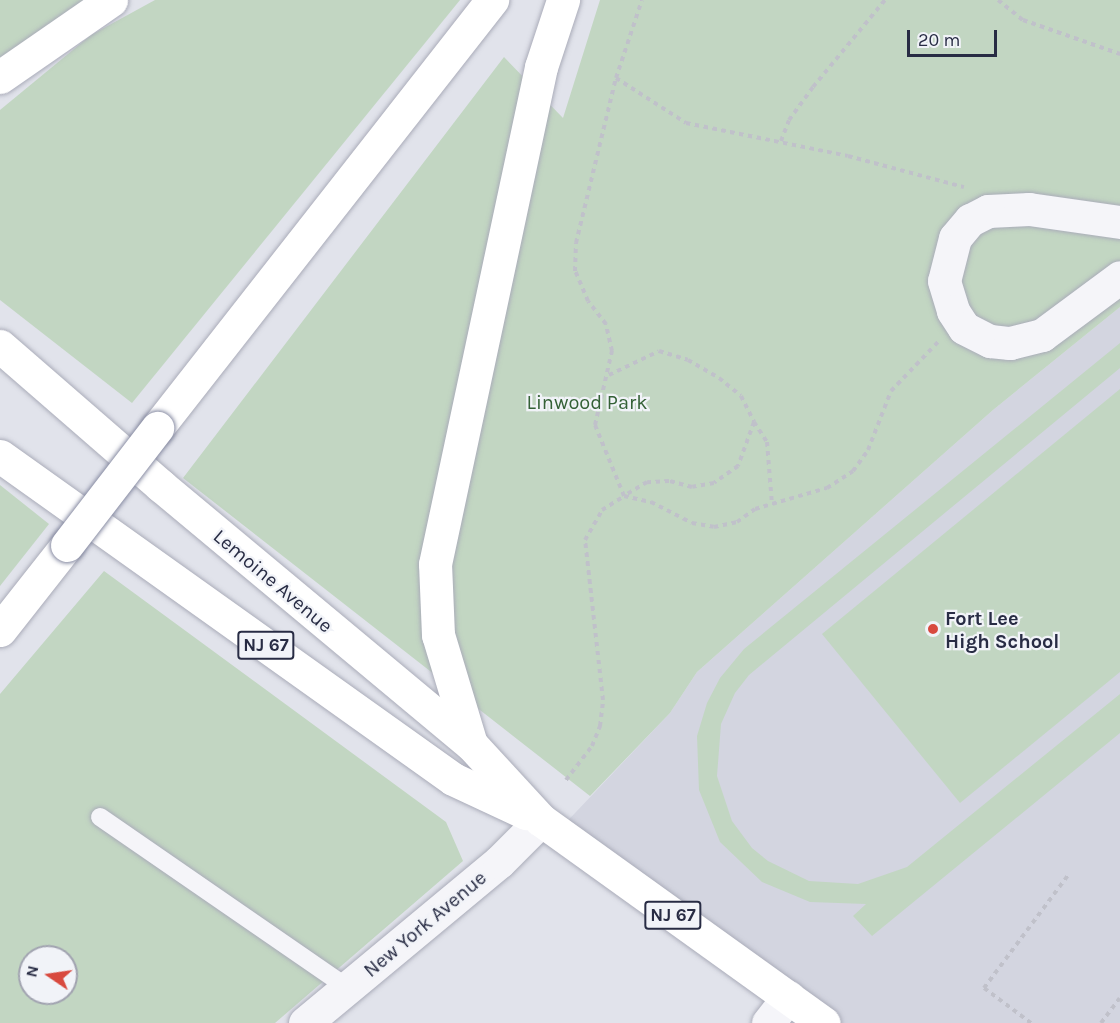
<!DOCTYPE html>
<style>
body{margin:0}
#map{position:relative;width:1120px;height:1023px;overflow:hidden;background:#e1e3eb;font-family:Karla,sans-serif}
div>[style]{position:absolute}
.built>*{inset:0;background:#d3d5e0}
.green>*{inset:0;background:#c2d6c2}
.path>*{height:4px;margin-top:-2px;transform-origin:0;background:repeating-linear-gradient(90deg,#c0c1ca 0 4.5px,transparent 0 9px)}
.roads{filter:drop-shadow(0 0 2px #aaacb9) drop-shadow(0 0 2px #aaacb9)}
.lane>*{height:18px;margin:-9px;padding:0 9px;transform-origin:9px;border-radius:9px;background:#f5f5f9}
.street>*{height:33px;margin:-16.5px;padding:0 16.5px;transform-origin:16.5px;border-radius:16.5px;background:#f5f5f9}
.primary>*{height:33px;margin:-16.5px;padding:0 16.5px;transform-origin:16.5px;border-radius:16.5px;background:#fff}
.highway>*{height:33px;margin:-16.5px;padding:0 16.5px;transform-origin:16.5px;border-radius:16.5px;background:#fff}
.bridges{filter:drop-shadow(0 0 2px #888ca3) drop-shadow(0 0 2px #888ca3)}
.highway-bridge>*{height:33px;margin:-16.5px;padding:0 16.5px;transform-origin:16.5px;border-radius:16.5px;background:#fff}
.dots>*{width:16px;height:16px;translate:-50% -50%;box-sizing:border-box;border:3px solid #f1f3f8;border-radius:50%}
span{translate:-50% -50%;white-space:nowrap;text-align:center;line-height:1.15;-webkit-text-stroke:4.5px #f1f3f8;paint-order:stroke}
.shield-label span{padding:2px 4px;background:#f1f3f8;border:2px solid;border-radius:4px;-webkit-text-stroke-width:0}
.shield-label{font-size:18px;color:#282c44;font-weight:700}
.park-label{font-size:20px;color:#346136}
.street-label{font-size:20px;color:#282c44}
.poi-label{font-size:20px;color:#282c44;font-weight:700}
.left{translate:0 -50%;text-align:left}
.north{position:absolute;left:18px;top:945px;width:60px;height:60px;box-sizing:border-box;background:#f1f3f8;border:2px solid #a1a3b0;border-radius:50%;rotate:283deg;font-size:16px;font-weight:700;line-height:24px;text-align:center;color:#282c44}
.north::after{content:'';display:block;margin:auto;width:21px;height:27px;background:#d8493e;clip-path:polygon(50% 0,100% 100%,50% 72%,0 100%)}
.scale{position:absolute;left:907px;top:30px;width:90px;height:27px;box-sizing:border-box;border:3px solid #282c44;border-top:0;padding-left:8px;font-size:18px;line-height:21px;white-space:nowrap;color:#282c44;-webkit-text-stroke:4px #f1f3f8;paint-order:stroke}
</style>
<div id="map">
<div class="built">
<i style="clip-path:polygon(1120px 307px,1120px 1023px,824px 1023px,557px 832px,670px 713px,697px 672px,993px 410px)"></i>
</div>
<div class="green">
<i style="clip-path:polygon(0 0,111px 0,0 77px)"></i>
<i style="clip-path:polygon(155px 0,460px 0,132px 403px,0 300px,0 110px,91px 35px)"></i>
<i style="clip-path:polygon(600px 0,1120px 0,1120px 307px,993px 410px,697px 672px,670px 713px,590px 796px,183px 478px,504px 57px,563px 118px)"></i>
<i style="clip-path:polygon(1120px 343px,1120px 368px,749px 675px,735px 693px,721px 724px,717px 776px,732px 821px,752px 848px,768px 861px,809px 881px,858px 884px,907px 867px,1120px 694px,1120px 733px,872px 936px,853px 916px,866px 904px,810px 902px,762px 882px,720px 842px,699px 790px,697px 736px,707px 703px,720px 678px,744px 649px)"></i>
<i style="clip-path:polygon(1120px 389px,1120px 672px,960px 803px,822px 634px)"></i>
<i style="clip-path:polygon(0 485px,49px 524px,0 586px)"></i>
<i style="clip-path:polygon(evenodd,104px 571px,446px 822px,463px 861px,275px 1023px,0 1023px,0 694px,104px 571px,30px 957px,66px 957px,66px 993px,30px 993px,30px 957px)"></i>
</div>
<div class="path">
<i style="left:998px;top:0;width:32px;rotate:39deg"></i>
<i style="left:1023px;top:20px;width:103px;rotate:19.3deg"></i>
<i style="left:616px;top:78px;width:82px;rotate:-71.6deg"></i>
<i style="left:781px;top:141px;width:22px;rotate:-69deg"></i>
<i style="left:789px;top:120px;width:41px;rotate:-54deg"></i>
<i style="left:813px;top:87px;width:113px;rotate:-50.4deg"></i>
<i style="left:609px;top:375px;width:55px;rotate:-25.6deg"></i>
<i style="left:659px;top:351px;width:30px;rotate:17deg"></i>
<i style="left:688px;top:360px;width:36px;rotate:30deg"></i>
<i style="left:719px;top:378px;width:28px;rotate:39deg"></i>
<i style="left:741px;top:396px;width:29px;rotate:63deg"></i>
<i style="left:754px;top:422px;width:47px;rotate:110deg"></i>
<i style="left:738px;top:466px;width:29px;rotate:145deg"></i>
<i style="left:714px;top:483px;width:22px;rotate:170deg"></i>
<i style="left:692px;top:487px;width:24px;rotate:-165deg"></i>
<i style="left:669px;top:481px;width:22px;rotate:177deg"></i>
<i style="left:647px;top:482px;width:27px;rotate:149deg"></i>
<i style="left:624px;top:496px;width:77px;rotate:-112.2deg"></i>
<i style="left:595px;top:425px;width:76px;rotate:-77.1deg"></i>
<i style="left:612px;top:351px;width:28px;rotate:-103deg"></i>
<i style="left:606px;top:324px;width:29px;rotate:-128deg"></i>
<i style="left:588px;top:301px;width:33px;rotate:-113deg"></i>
<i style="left:575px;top:271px;width:28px;rotate:-88deg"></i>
<i style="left:576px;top:243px;width:170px;rotate:-76.4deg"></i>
<i style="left:616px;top:78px;width:83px;rotate:32.7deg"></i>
<i style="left:686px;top:123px;width:165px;rotate:11.5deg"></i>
<i style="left:848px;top:156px;width:120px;rotate:15deg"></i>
<i style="left:754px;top:422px;width:24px;rotate:57deg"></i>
<i style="left:767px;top:442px;width:62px;rotate:85.4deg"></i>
<i style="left:566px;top:780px;width:43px;rotate:-52.6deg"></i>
<i style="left:592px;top:746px;width:22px;rotate:-68deg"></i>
<i style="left:600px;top:726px;width:26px;rotate:-83deg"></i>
<i style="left:603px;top:700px;width:161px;rotate:-96.4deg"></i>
<i style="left:585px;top:540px;width:34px;rotate:-60deg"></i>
<i style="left:602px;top:510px;width:26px;rotate:-32deg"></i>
<i style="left:624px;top:496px;width:28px;rotate:13deg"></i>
<i style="left:651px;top:502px;width:46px;rotate:27.1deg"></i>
<i style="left:692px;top:523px;width:22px;rotate:10deg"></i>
<i style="left:714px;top:527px;width:24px;rotate:-12deg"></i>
<i style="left:737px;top:522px;width:22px;rotate:-36deg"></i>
<i style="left:755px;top:509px;width:75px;rotate:-16.3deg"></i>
<i style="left:827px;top:488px;width:31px;rotate:-33deg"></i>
<i style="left:853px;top:471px;width:26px;rotate:-54deg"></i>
<i style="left:868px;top:450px;width:63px;rotate:-68.7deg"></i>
<i style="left:891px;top:391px;width:68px;rotate:-46.2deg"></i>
<i style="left:1031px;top:1023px;width:59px;rotate:-143.3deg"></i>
<i style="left:984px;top:988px;width:142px;rotate:-53.3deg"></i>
<i style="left:1101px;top:1023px;width:31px;rotate:-53deg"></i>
</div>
<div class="roads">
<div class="lane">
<i style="left:100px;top:817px;width:301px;rotate:34.6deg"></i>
</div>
<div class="street">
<i style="left:1120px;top:222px;width:92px;rotate:-171.9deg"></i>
<i style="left:1029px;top:209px;width:41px;rotate:177.2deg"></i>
<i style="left:988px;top:211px;width:20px;rotate:153deg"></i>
<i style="left:970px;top:220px;width:23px;rotate:130deg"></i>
<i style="left:955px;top:238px;width:44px;rotate:104.3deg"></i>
<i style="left:944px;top:281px;width:31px;rotate:73deg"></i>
<i style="left:953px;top:311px;width:20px;rotate:57deg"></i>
<i style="left:964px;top:328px;width:29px;rotate:27deg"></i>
<i style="left:990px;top:341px;width:20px;rotate:6deg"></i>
<i style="left:1010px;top:343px;width:33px;rotate:-14deg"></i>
<i style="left:1042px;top:335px;width:97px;rotate:-36.6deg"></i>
<i style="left:305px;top:1023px;width:252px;rotate:-39.7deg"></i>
<i style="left:499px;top:862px;width:59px;rotate:-45deg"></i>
<i style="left:768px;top:1023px;width:33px;rotate:-52deg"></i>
</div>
<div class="primary">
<i style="left:0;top:346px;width:213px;rotate:41deg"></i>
<i style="left:161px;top:486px;width:403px;rotate:39.8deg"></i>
<i style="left:471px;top:744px;width:103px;rotate:47.4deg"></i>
<i style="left:541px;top:820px;width:348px;rotate:35.7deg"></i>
<i style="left:0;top:456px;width:556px;rotate:35.49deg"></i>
<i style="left:453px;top:779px;width:81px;rotate:25deg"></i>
</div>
<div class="highway">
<i style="left:0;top:77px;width:135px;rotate:-34.7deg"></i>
<i style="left:157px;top:428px;width:544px;rotate:-51.95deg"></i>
<i style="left:0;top:630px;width:108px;rotate:-51.8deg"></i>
<i style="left:471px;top:744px;width:114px;rotate:-106.8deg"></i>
<i style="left:438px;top:635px;width:71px;rotate:-92.4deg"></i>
<i style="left:435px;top:564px;width:508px;rotate:-77.96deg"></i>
<i style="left:541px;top:67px;width:71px;rotate:-71.8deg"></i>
</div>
</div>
<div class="bridges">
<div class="highway-bridge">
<i style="left:67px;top:545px;width:148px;rotate:-52.4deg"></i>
</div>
</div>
<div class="dots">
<i style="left:933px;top:629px;background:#d8493e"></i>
</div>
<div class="shield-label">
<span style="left:266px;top:645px">NJ 67</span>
<span style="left:673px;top:915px">NJ 67</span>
</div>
<div class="park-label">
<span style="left:587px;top:402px">Linwood Park</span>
</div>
<div class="street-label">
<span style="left:273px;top:581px;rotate:40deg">Lemoine Avenue</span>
<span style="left:425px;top:924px;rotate:-40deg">New York Avenue</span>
</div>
<div class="poi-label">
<span class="left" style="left:945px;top:630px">Fort Lee<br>High School</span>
</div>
<div class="north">N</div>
<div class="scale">20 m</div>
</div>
